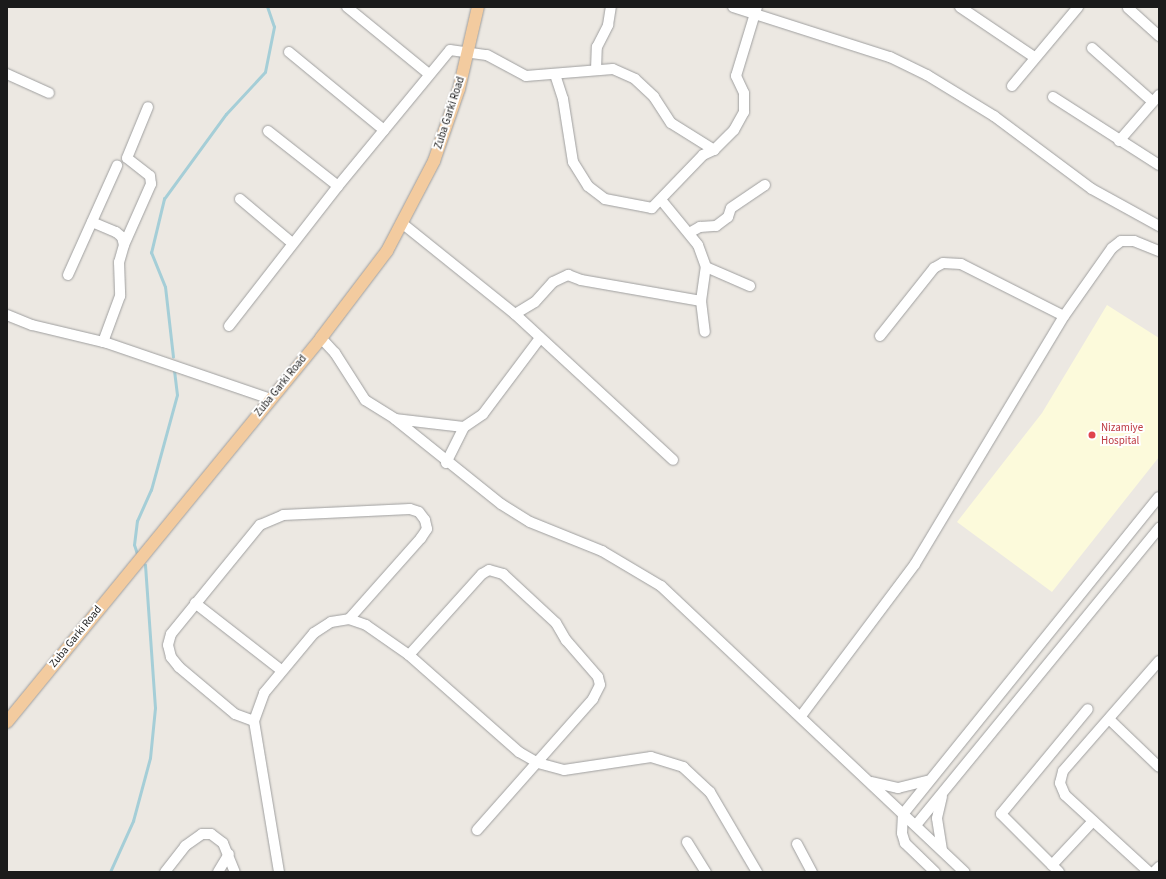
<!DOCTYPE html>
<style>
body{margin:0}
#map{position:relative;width:1166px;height:879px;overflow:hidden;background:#ece8e2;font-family:"Source Sans 3",sans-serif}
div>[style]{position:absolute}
.education>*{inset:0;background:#fcfadb}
.stream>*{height:2.5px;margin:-1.25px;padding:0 1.25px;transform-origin:1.25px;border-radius:1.25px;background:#a5ced7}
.roads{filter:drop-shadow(0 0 1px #9f9f9f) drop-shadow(0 0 1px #9f9f9f)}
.minor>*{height:10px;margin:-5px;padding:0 5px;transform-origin:5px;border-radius:5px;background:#fff}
.major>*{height:12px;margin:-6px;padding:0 6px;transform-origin:6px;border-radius:6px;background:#f3cb9f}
.dots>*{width:11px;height:11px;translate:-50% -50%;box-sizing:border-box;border:2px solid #fff;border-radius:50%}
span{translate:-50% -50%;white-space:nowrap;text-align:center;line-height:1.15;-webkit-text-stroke:4px #fff;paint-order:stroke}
.street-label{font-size:11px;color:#1b1b1b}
.health-label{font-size:11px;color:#be3a42}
.left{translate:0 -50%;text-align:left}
.frame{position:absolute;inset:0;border:8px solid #1b1b1b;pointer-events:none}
</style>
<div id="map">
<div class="education">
<i style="clip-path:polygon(1107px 305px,1159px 338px,1159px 457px,1052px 592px,957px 522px,1042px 413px)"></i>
</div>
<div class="stream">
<i style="left:173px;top:357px;width:70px;rotate:-96.5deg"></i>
<i style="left:165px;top:287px;width:37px;rotate:-112deg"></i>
<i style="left:151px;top:253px;width:56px;rotate:-76.5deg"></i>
<i style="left:164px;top:199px;width:105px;rotate:-53.9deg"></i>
<i style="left:226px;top:114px;width:57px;rotate:-47.1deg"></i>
<i style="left:265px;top:72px;width:46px;rotate:-78.7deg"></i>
<i style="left:274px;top:27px;width:21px;rotate:-109deg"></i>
<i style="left:137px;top:554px;width:9px;rotate:-108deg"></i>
<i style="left:134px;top:545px;width:24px;rotate:-83deg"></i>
<i style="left:137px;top:521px;width:34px;rotate:-66deg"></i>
<i style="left:151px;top:490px;width:98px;rotate:-74.7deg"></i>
<i style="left:177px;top:395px;width:25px;rotate:-97deg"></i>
<i style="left:110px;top:872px;width:56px;rotate:-65.7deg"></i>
<i style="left:133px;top:821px;width:65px;rotate:-74.9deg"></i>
<i style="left:150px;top:758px;width:50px;rotate:-84.3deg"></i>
<i style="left:155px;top:708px;width:143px;rotate:-94deg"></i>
</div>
<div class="roads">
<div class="minor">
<i style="left:347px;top:7px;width:106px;rotate:39.3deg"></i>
<i style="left:733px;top:7px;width:165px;rotate:17.7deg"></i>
<i style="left:890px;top:57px;width:41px;rotate:25.9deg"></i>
<i style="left:927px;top:75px;width:79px;rotate:31.5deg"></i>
<i style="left:994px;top:116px;width:122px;rotate:36.7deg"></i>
<i style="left:1092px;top:189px;width:77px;rotate:28.9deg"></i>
<i style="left:960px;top:7px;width:89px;rotate:34deg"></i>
<i style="left:1128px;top:8px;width:42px;rotate:42.1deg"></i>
<i style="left:1092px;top:48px;width:81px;rotate:41.5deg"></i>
<i style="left:289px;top:52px;width:123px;rotate:39.4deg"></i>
<i style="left:596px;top:70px;width:23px;rotate:-88deg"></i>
<i style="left:597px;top:47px;width:25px;rotate:-63deg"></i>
<i style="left:608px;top:25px;width:18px;rotate:-81deg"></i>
<i style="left:7px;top:74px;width:46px;rotate:24.3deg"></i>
<i style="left:1012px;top:86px;width:103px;rotate:-50.1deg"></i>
<i style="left:1053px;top:97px;width:126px;rotate:32.7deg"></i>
<i style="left:268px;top:131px;width:89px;rotate:38.2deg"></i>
<i style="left:1119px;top:141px;width:61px;rotate:-49deg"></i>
<i style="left:714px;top:150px;width:28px;rotate:-45deg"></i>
<i style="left:734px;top:130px;width:21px;rotate:-61deg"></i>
<i style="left:744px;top:112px;width:19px;rotate:-90deg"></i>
<i style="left:744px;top:93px;width:19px;rotate:-115deg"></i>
<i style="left:736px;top:76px;width:72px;rotate:-73.1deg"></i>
<i style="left:240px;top:199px;width:68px;rotate:40.2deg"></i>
<i style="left:92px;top:222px;width:26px;rotate:23deg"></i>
<i style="left:116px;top:232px;width:8px;rotate:40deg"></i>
<i style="left:122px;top:237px;width:8px;rotate:76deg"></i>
<i style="left:124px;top:245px;width:18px;rotate:106deg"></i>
<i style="left:119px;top:262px;width:34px;rotate:88deg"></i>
<i style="left:120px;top:296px;width:49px;rotate:110.3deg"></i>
<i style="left:403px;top:224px;width:144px;rotate:38.8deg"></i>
<i style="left:515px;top:314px;width:215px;rotate:42.7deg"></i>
<i style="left:689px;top:233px;width:13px;rotate:-29deg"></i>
<i style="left:700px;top:227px;width:16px;rotate:-4deg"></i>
<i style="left:716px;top:226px;width:15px;rotate:-37deg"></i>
<i style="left:728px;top:217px;width:9px;rotate:-72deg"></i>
<i style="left:731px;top:208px;width:41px;rotate:-34.1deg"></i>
<i style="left:124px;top:245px;width:67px;rotate:-66.1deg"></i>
<i style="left:151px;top:184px;width:8px;rotate:-97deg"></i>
<i style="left:150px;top:176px;width:29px;rotate:-142deg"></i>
<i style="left:127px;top:158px;width:55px;rotate:-67.6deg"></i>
<i style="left:706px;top:267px;width:48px;rotate:23.4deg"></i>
<i style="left:68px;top:275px;width:120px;rotate:-65.8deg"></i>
<i style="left:701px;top:301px;width:31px;rotate:83deg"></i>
<i style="left:515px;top:314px;width:23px;rotate:-31deg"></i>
<i style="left:535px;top:302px;width:27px;rotate:-48deg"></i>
<i style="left:553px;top:282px;width:17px;rotate:-25deg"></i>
<i style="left:568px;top:275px;width:14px;rotate:21deg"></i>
<i style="left:581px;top:280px;width:122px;rotate:9.9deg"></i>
<i style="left:701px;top:301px;width:34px;rotate:-82deg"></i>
<i style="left:706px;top:267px;width:23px;rotate:-110deg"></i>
<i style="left:698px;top:245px;width:57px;rotate:-129.3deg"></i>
<i style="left:7px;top:315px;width:27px;rotate:22deg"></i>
<i style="left:32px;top:325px;width:77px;rotate:13.5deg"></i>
<i style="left:107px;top:343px;width:173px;rotate:18.9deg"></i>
<i style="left:229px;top:326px;width:177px;rotate:-52.1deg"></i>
<i style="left:338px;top:186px;width:176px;rotate:-50.5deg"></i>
<i style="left:450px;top:50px;width:37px;rotate:8deg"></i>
<i style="left:487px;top:55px;width:44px;rotate:28.3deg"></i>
<i style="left:526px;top:76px;width:87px;rotate:-4.6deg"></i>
<i style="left:613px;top:69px;width:24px;rotate:24deg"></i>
<i style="left:635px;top:79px;width:26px;rotate:43deg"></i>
<i style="left:654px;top:97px;width:31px;rotate:57deg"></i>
<i style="left:671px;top:123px;width:51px;rotate:32.1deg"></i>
<i style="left:714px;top:150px;width:12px;rotate:156deg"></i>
<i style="left:703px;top:155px;width:74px;rotate:133.9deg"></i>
<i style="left:652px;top:208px;width:48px;rotate:-169.2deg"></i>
<i style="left:605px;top:199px;width:21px;rotate:-143deg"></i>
<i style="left:588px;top:186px;width:28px;rotate:-122deg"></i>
<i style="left:573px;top:162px;width:64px;rotate:-99deg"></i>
<i style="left:563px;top:99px;width:25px;rotate:-108deg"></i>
<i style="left:880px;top:336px;width:87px;rotate:-51.5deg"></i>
<i style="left:934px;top:268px;width:10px;rotate:-29deg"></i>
<i style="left:943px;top:263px;width:18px;rotate:3deg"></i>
<i style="left:961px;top:264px;width:115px;rotate:26.8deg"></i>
<i style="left:1064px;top:316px;width:83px;rotate:-54.8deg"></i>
<i style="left:1112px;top:248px;width:11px;rotate:-38deg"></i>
<i style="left:1121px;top:241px;width:13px"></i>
<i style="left:1134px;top:241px;width:27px;rotate:22deg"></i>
<i style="left:321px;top:338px;width:21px;rotate:47deg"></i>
<i style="left:335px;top:353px;width:56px;rotate:57.4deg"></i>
<i style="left:365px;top:400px;width:36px;rotate:32deg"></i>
<i style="left:395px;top:419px;width:136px;rotate:38.7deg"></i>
<i style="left:501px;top:504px;width:34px;rotate:32deg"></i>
<i style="left:530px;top:522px;width:78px;rotate:21.9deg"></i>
<i style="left:602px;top:551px;width:69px;rotate:30.7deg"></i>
<i style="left:661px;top:586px;width:417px;rotate:43.3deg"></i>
<i style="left:395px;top:419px;width:69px;rotate:6.6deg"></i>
<i style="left:446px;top:463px;width:40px;rotate:-63.4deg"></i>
<i style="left:464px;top:427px;width:23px;rotate:-34deg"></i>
<i style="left:483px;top:414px;width:95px;rotate:-53.1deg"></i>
<i style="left:195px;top:603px;width:109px;rotate:37.9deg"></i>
<i style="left:409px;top:655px;width:109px;rotate:-48deg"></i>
<i style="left:482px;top:574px;width:8px;rotate:-30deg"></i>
<i style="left:489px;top:570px;width:15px;rotate:16deg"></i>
<i style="left:503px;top:574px;width:72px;rotate:42.8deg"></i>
<i style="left:556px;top:623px;width:20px;rotate:60deg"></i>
<i style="left:566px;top:640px;width:49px;rotate:49.1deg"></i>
<i style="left:598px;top:677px;width:8px;rotate:76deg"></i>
<i style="left:600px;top:685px;width:16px;rotate:117deg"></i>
<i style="left:593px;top:699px;width:175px;rotate:131.5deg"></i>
<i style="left:801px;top:716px;width:190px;rotate:-53.1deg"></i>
<i style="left:915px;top:564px;width:289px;rotate:-59deg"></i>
<i style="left:1109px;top:719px;width:69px;rotate:43.8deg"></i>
<i style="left:254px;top:721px;width:20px;rotate:-160deg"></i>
<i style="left:235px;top:714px;width:73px;rotate:-140deg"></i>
<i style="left:179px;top:667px;width:13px;rotate:-129deg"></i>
<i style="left:171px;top:657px;width:12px;rotate:-104deg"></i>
<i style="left:168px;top:645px;width:11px;rotate:-75deg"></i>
<i style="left:171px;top:634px;width:141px;rotate:-50.8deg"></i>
<i style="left:260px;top:525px;width:25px;rotate:-23deg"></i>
<i style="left:283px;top:515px;width:127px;rotate:-2.7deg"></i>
<i style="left:410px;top:509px;width:9px;rotate:18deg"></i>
<i style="left:419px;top:512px;width:10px;rotate:53deg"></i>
<i style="left:425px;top:520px;width:9px;rotate:77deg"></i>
<i style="left:427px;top:529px;width:11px;rotate:124deg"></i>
<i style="left:421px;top:538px;width:108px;rotate:131.6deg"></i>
<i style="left:872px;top:782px;width:27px;rotate:13deg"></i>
<i style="left:898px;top:788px;width:30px;rotate:-14deg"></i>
<i style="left:916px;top:825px;width:384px;rotate:-50.7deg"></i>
<i style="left:687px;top:842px;width:36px;rotate:58deg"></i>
<i style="left:797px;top:844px;width:32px;rotate:62deg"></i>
<i style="left:942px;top:850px;width:32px;rotate:-99deg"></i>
<i style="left:937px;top:818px;width:22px;rotate:-77deg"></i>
<i style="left:1052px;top:865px;width:60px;rotate:-47deg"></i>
<i style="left:165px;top:872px;width:33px;rotate:-52deg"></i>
<i style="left:185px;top:846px;width:21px;rotate:-35deg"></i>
<i style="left:202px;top:834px;width:9px"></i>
<i style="left:211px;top:834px;width:15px;rotate:37deg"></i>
<i style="left:223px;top:843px;width:31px;rotate:68deg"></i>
<i style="left:218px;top:872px;width:21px;rotate:-59deg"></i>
<i style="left:279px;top:872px;width:153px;rotate:-99.4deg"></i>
<i style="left:254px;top:721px;width:30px;rotate:-70deg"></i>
<i style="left:264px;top:693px;width:78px;rotate:-50.2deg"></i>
<i style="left:314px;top:633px;width:20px;rotate:-33deg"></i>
<i style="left:331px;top:622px;width:18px;rotate:-9deg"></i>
<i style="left:349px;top:619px;width:18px;rotate:19deg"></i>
<i style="left:366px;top:625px;width:52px;rotate:34.9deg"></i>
<i style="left:409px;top:655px;width:147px;rotate:41.4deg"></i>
<i style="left:519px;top:752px;width:22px;rotate:30deg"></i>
<i style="left:538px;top:763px;width:27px;rotate:15deg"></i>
<i style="left:564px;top:770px;width:88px;rotate:-8.5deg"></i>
<i style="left:651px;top:757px;width:34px;rotate:17deg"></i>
<i style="left:683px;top:767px;width:37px;rotate:43deg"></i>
<i style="left:710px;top:792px;width:93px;rotate:59.6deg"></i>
<i style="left:935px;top:872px;width:42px;rotate:-136deg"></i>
<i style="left:905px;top:843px;width:10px;rotate:-107deg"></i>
<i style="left:902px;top:833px;width:19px;rotate:-87deg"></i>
<i style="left:903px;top:814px;width:407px;rotate:-51.1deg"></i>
<i style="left:1059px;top:872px;width:82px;rotate:-135deg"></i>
<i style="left:1001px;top:814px;width:136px;rotate:-50.4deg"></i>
<i style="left:1149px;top:872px;width:114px;rotate:-137.5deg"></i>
<i style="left:1065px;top:795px;width:13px;rotate:-113deg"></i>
<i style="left:1060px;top:783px;width:12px;rotate:-76deg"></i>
<i style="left:1063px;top:771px;width:146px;rotate:-48.9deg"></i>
<i style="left:1154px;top:872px;width:7px;rotate:-45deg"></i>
</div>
<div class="major">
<i style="left:7px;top:722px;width:496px;rotate:-50.7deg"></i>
<i style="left:321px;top:338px;width:109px;rotate:-52.8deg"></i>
<i style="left:387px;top:251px;width:102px;rotate:-62.4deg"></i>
<i style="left:434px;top:161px;width:76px;rotate:-70.9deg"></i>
<i style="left:459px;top:89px;width:84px;rotate:-77deg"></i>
</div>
</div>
<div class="dots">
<i style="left:1092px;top:435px;background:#e0444e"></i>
</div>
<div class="street-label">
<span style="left:450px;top:113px;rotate:-72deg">Zuba Garki Road</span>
<span style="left:281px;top:386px;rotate:-51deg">Zuba Garki Road</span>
<span style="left:76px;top:637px;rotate:-51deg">Zuba Garki Road</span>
</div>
<div class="health-label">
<span class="left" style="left:1101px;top:435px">Nizamiye<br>Hospital</span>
</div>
<div class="frame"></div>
</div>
